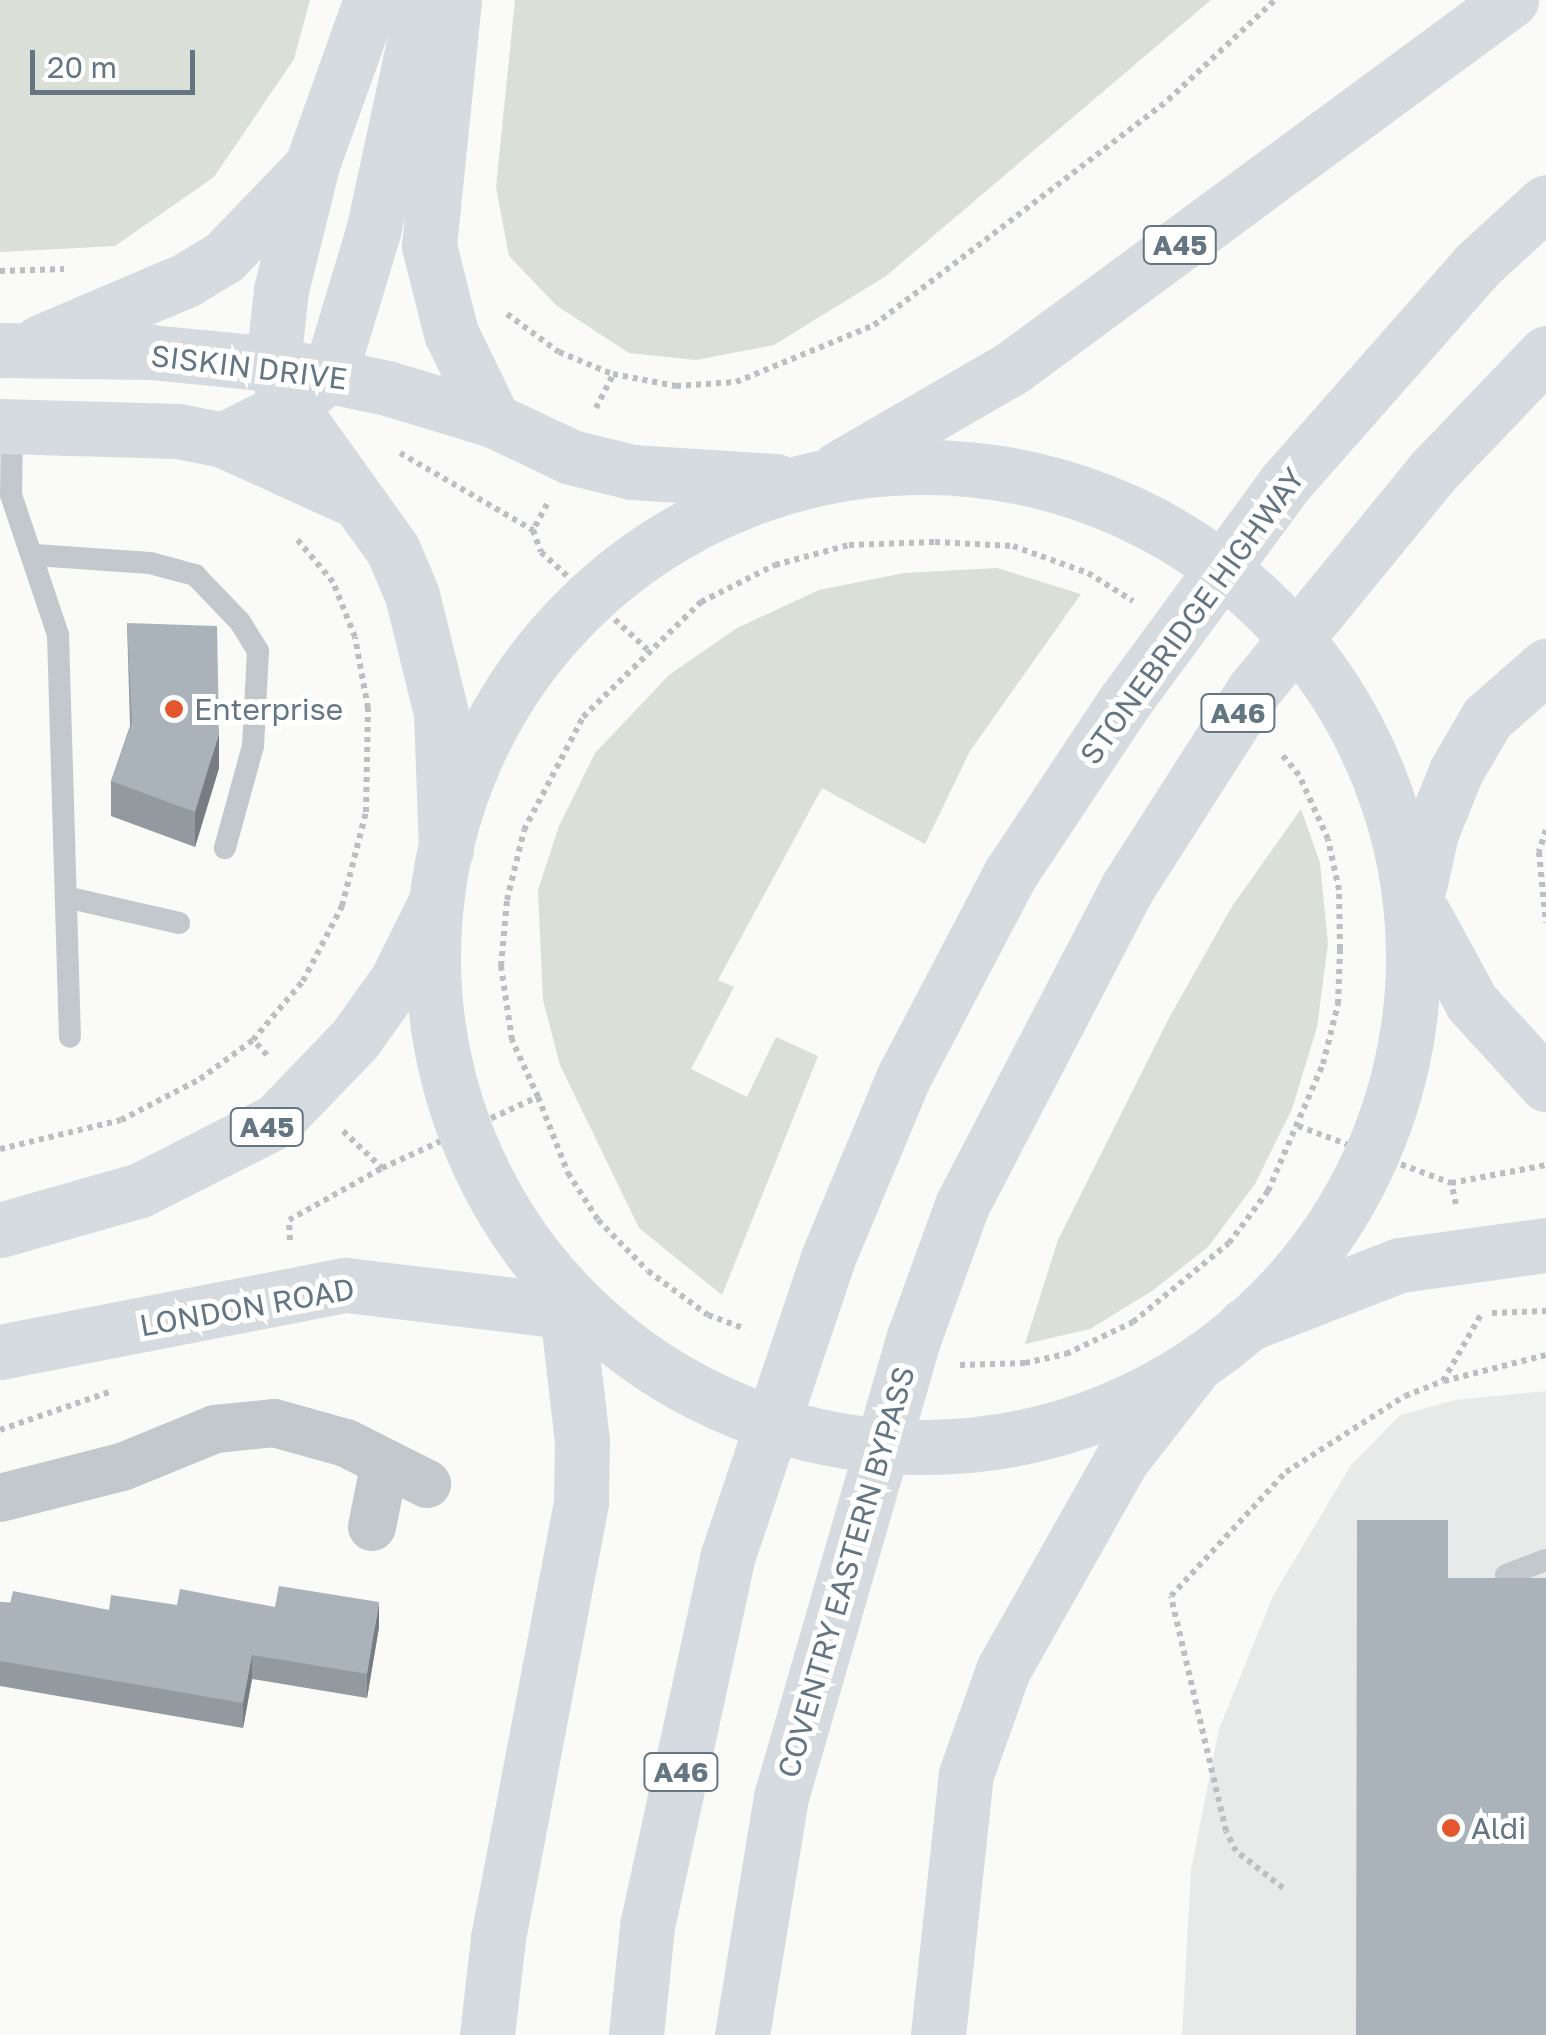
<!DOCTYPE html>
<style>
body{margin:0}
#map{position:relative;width:1546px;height:2035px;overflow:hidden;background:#fafaf8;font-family:"Golos Text",sans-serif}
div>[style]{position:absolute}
.built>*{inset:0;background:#e8e9e9}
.green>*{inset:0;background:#dadfd7}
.path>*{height:6px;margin-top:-3px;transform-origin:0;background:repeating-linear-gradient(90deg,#bbbfc2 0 5px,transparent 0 10px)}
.lane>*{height:22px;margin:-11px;padding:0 11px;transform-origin:11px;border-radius:11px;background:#c3c8cc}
.street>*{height:48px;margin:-24px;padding:0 24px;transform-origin:24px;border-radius:24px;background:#c3c8cc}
.secondary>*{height:55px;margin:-27.5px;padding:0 27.5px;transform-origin:27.5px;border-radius:27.5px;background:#d6dbdf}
.highway>*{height:55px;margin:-27.5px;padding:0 27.5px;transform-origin:27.5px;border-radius:27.5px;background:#d6dbdf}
.highway>.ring{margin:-27.5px;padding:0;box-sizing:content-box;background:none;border:55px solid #d6dbdf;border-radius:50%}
.wall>*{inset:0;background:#929a9f}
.shaded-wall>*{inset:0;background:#777d82}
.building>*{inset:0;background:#aab3b9}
.dots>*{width:28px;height:28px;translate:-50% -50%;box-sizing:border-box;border:5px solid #fff;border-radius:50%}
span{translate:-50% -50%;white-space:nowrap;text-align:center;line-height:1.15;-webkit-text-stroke:10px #fff;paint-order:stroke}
.shield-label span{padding:2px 8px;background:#fff;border:2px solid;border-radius:8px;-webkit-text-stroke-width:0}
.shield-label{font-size:28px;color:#657683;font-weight:700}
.street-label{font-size:30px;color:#657683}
.poi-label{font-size:30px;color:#657683}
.left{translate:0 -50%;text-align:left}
.scale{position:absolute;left:30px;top:50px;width:165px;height:45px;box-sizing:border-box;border:5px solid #657683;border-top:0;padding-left:12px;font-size:30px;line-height:35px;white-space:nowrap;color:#657683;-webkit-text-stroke:8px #fff;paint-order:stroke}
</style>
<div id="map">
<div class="built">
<i style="clip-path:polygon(1546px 1391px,1546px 2035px,1182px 2035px,1191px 1870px,1219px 1729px,1273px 1596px,1351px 1465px,1400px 1415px,1455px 1400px)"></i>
</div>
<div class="green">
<i style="clip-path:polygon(0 0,310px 0,294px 59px,214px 177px,115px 246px,0 252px)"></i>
<i style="clip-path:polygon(515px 0,1211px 0,886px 276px,774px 345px,696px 360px,629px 353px,557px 306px,509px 256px,496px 187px)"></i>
<i style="clip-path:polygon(997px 568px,1081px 594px,970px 751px,925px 844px,822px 788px,718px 980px,734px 987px,691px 1069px,747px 1097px,776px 1037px,818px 1056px,722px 1295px,639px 1228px,560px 1065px,543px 1000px,538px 890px,559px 826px,595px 753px,669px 675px,737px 628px,819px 590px,904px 573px)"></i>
<i style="clip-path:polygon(1301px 809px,1320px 863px,1328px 944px,1317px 1027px,1292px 1109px,1255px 1184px,1208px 1247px,1152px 1291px,1090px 1329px,1025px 1344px,1058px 1240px,1168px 1020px,1231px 908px)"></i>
</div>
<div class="path">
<i style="left:0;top:271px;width:64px;rotate:-1.8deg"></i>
<i style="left:507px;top:314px;width:64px;rotate:36.2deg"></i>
<i style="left:559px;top:352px;width:57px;rotate:22.5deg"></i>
<i style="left:596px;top:408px;width:38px;rotate:-63deg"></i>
<i style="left:613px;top:374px;width:64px;rotate:10.8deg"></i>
<i style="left:676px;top:386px;width:60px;rotate:-3.8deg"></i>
<i style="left:736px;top:382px;width:149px;rotate:-22.4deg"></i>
<i style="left:874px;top:325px;width:370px;rotate:-37.4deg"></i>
<i style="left:1168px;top:100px;width:146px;rotate:-43.1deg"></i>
<i style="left:400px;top:453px;width:154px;rotate:30.1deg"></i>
<i style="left:547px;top:504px;width:30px;rotate:118deg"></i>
<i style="left:533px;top:530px;width:23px;rotate:70deg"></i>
<i style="left:541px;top:552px;width:144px;rotate:42.5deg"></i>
<i style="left:1546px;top:830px;width:23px;rotate:108deg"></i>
<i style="left:1539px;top:852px;width:71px;rotate:84.4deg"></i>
<i style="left:267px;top:1055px;width:21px;rotate:-133deg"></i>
<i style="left:253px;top:1040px;width:77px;rotate:-49.7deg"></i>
<i style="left:303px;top:981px;width:85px;rotate:-62.5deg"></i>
<i style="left:342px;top:906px;width:97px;rotate:-75.7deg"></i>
<i style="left:366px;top:812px;width:104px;rotate:-88.9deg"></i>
<i style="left:368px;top:708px;width:72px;rotate:-100.4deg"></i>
<i style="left:355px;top:637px;width:59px;rotate:-111.8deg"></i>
<i style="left:333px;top:582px;width:57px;rotate:-130.1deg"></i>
<i style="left:538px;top:1097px;width:82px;rotate:68.5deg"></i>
<i style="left:568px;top:1173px;width:56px;rotate:57.4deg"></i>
<i style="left:598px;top:1220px;width:71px;rotate:45.6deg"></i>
<i style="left:648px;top:1271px;width:74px;rotate:36.3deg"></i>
<i style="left:708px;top:1315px;width:40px;rotate:20.2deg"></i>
<i style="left:1298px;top:1126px;width:163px;rotate:20.4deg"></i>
<i style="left:343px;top:1131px;width:54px;rotate:43.5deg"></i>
<i style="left:0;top:1149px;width:124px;rotate:-13.5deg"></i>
<i style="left:121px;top:1120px;width:89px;rotate:-27.4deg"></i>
<i style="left:200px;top:1079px;width:66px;rotate:-36.3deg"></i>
<i style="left:1456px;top:1204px;width:22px;rotate:-103deg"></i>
<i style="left:1451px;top:1183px;width:97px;rotate:-10.7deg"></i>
<i style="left:290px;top:1240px;width:20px;rotate:-93deg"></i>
<i style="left:289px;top:1220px;width:107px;rotate:-29.2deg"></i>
<i style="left:382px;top:1168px;width:171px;rotate:-24.5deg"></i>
<i style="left:538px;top:1097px;width:63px;rotate:-114.5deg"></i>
<i style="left:512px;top:1040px;width:75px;rotate:-98.5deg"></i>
<i style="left:501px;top:966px;width:66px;rotate:-84.8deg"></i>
<i style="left:507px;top:900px;width:72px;rotate:-76.3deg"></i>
<i style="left:524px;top:830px;width:127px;rotate:-62.4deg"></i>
<i style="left:583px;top:717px;width:165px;rotate:-44.3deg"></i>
<i style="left:701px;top:602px;width:83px;rotate:-26.6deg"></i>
<i style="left:775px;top:565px;width:77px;rotate:-15.1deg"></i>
<i style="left:849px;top:545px;width:86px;rotate:-2deg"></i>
<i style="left:935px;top:542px;width:78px;rotate:2.9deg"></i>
<i style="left:1013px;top:546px;width:80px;rotate:19.8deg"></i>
<i style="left:1088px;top:573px;width:53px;rotate:31.9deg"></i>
<i style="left:1492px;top:1313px;width:54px;rotate:-2.1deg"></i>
<i style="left:960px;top:1365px;width:65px;rotate:-1.8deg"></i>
<i style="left:1025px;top:1363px;width:42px;rotate:-12.4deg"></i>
<i style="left:1066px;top:1354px;width:74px;rotate:-25.5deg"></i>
<i style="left:1133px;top:1322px;width:124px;rotate:-39.5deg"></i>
<i style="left:1229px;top:1243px;width:65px;rotate:-53.1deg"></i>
<i style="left:1268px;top:1191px;width:138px;rotate:-66.6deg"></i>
<i style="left:1323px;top:1064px;width:62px;rotate:-76deg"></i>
<i style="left:1338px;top:1004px;width:55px;rotate:-87.9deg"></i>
<i style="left:1340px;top:949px;width:59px;rotate:-91deg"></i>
<i style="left:1339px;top:890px;width:52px;rotate:-102.2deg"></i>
<i style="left:1328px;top:839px;width:70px;rotate:-114.4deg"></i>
<i style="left:1299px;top:775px;width:30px;rotate:-130deg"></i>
<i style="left:1444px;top:1381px;width:105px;rotate:-14.3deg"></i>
<i style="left:0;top:1430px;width:119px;rotate:-19.2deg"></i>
<i style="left:1283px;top:1888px;width:60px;rotate:-141.8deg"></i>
<i style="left:1236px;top:1851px;width:22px;rotate:-117deg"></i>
<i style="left:1226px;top:1831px;width:241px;rotate:-103.2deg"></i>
<i style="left:1171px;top:1596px;width:169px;rotate:-47.2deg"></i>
<i style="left:1286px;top:1472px;width:141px;rotate:-32.6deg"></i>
<i style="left:1405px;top:1396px;width:41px;rotate:-21.5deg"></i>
<i style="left:1443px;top:1381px;width:78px;rotate:-60.2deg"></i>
</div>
<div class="lane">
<i style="left:12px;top:426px;width:69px;rotate:90.8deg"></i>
<i style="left:11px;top:495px;width:148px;rotate:71.4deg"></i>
<i style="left:58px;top:635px;width:402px;rotate:88.3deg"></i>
<i style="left:35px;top:555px;width:115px;rotate:4deg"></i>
<i style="left:150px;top:563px;width:47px;rotate:14.9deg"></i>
<i style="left:195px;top:575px;width:65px;rotate:46.2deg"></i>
<i style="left:240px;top:622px;width:34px;rotate:58deg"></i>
<i style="left:258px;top:651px;width:95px;rotate:93deg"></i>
<i style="left:253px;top:746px;width:106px;rotate:105.4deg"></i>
<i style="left:70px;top:898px;width:112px;rotate:12.9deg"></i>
<i style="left:1506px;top:1575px;width:43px;rotate:-20.6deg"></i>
</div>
<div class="street">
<i style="left:0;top:1498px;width:126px;rotate:-14.3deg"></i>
<i style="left:122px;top:1467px;width:100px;rotate:-22.2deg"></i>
<i style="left:215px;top:1429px;width:59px;rotate:-5.8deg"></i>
<i style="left:274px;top:1423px;width:75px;rotate:15.5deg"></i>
<i style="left:346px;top:1443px;width:91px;rotate:26.8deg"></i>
<i style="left:372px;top:1527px;width:61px;rotate:-78.7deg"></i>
</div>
<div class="secondary">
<i style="left:371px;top:0;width:175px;rotate:109.7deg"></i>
<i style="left:312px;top:165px;width:129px;rotate:103.9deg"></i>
<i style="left:281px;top:290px;width:74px;rotate:96.2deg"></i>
<i style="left:273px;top:364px;width:45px;rotate:68deg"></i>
<i style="left:290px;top:406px;width:177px;rotate:54.4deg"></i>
<i style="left:393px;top:550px;width:49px;rotate:67.1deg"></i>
<i style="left:412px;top:595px;width:122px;rotate:76.2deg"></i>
<i style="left:441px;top:713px;width:137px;rotate:87.9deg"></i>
<i style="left:454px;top:0;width:247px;rotate:95.8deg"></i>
<i style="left:429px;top:246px;width:90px;rotate:75.8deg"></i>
<i style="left:451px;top:333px;width:97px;rotate:64.2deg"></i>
<i style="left:40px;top:342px;width:159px;rotate:-23deg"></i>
<i style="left:186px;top:280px;width:44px;rotate:-31.2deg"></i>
<i style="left:224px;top:257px;width:121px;rotate:-46deg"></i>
<i style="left:0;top:350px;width:151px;rotate:0.8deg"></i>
<i style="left:151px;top:352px;width:123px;rotate:5.6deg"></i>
<i style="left:273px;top:364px;width:116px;rotate:11.9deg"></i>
<i style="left:387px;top:388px;width:111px;rotate:16.8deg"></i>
<i style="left:493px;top:420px;width:86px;rotate:25.4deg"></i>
<i style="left:571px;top:457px;width:63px;rotate:13.8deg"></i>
<i style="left:632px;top:472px;width:144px;rotate:3.6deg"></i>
<i style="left:0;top:426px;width:178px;rotate:1.6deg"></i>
<i style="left:178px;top:431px;width:46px;rotate:11.3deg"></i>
<i style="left:223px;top:440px;width:137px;rotate:24.5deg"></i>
<i style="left:223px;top:440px;width:75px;rotate:-26.9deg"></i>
<i style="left:290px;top:406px;width:51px;rotate:-38.7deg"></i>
<i style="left:330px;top:374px;width:148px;rotate:-73.2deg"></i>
<i style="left:373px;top:232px;width:237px;rotate:-77.8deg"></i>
<i style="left:1424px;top:915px;width:100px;rotate:61.4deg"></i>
<i style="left:1472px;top:1003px;width:110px;rotate:47.6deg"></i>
<i style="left:1245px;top:1325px;width:166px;rotate:-21.2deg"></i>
<i style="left:1400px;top:1265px;width:147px;rotate:-7.8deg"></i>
</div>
<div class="highway">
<i class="ring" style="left:433px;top:467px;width:925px;height:925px"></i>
<i style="left:839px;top:468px;width:201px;rotate:-30.1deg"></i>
<i style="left:1013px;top:367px;width:619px;rotate:-36.39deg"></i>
<i style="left:1420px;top:883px;width:51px;rotate:-77.6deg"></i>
<i style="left:1431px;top:833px;width:67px;rotate:-68deg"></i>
<i style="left:1456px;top:771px;width:61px;rotate:-59.7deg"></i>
<i style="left:1487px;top:718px;width:79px;rotate:-41.4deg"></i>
<i style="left:0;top:1230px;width:146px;rotate:-15.9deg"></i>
<i style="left:140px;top:1190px;width:153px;rotate:-26.9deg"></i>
<i style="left:276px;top:1121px;width:114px;rotate:-46.1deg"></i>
<i style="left:355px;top:1039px;width:72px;rotate:-54.6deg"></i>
<i style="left:397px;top:980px;width:88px;rotate:-63.7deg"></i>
<i style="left:0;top:1352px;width:352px;rotate:-11deg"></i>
<i style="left:346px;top:1285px;width:210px;rotate:6.8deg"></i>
<i style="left:487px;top:2035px;width:98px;rotate:-83.5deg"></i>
<i style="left:498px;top:1938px;width:444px;rotate:-79.2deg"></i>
<i style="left:581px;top:1502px;width:61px;rotate:-89.1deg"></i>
<i style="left:582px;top:1441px;width:122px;rotate:-96.6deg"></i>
<i style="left:636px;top:2035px;width:110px;rotate:-84.2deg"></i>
<i style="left:647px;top:1926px;width:377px;rotate:-77.7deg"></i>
<i style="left:727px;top:1558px;width:314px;rotate:-71.4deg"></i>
<i style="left:827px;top:1260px;width:197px;rotate:-67.3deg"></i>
<i style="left:903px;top:1078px;width:230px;rotate:-62.3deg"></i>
<i style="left:1010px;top:874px;width:208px;rotate:-56.4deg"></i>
<i style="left:1125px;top:701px;width:270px;rotate:-53.7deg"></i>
<i style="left:1285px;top:483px;width:290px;rotate:-48.6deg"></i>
<i style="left:1477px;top:265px;width:93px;rotate:-42.4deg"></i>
<i style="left:742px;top:2035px;width:241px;rotate:-80.7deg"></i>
<i style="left:781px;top:1797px;width:479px;rotate:-73.9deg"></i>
<i style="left:914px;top:1337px;width:140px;rotate:-70deg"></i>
<i style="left:962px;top:1205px;width:357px;rotate:-62.5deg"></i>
<i style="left:1127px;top:888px;width:234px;rotate:-57.4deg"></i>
<i style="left:1253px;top:691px;width:283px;rotate:-50.7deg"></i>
<i style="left:1432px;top:472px;width:165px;rotate:-46.2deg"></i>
<i style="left:938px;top:2035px;width:262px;rotate:-83.9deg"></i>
<i style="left:966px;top:1774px;width:110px;rotate:-70.4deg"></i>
<i style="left:1003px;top:1670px;width:242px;rotate:-60.6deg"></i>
<i style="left:1122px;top:1459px;width:110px;rotate:-52deg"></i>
</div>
<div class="wall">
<i style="clip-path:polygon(127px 623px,219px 768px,195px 847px,111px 816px,111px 781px,130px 726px)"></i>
<i style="clip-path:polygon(0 1602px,109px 1610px,177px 1605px,379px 1627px,367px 1698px,252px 1679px,243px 1728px,0 1686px)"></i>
</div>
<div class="shaded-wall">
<i style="clip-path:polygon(219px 733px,219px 768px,195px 847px,195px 812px)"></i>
<i style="clip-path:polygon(379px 1602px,379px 1627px,367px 1698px,367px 1674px)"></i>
<i style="clip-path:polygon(252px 1655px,252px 1679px,243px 1728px,243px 1703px)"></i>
</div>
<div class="building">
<i style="clip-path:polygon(127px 623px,217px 626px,219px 733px,195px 812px,111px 781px,132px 723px)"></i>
<i style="clip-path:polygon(1357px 1520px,1448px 1520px,1448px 1578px,1546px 1578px,1546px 2035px,1356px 2035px)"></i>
<i style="clip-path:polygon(279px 1586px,379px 1602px,367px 1674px,252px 1655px,243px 1703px,0 1661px,0 1602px,10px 1604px,13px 1591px,109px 1610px,111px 1595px,177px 1605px,180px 1589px,275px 1607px)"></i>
</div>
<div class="dots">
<i style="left:174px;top:709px;background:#e4572e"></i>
<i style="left:1451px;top:1828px;background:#e4572e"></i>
</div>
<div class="shield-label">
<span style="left:1180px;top:245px">A45</span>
<span style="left:1238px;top:713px">A46</span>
<span style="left:267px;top:1127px">A45</span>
<span style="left:681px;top:1772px">A46</span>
</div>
<div class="street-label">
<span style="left:249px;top:367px;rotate:7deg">SISKIN DRIVE</span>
<span style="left:1192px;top:616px;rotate:-54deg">STONEBRIDGE HIGHWAY</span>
<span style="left:247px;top:1307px;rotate:-10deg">LONDON ROAD</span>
<span style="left:846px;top:1572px;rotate:-74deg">COVENTRY EASTERN BYPASS</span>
</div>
<div class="poi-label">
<span class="left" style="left:194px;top:709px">Enterprise</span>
<span class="left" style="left:1471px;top:1828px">Aldi</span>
</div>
<div class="scale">20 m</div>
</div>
